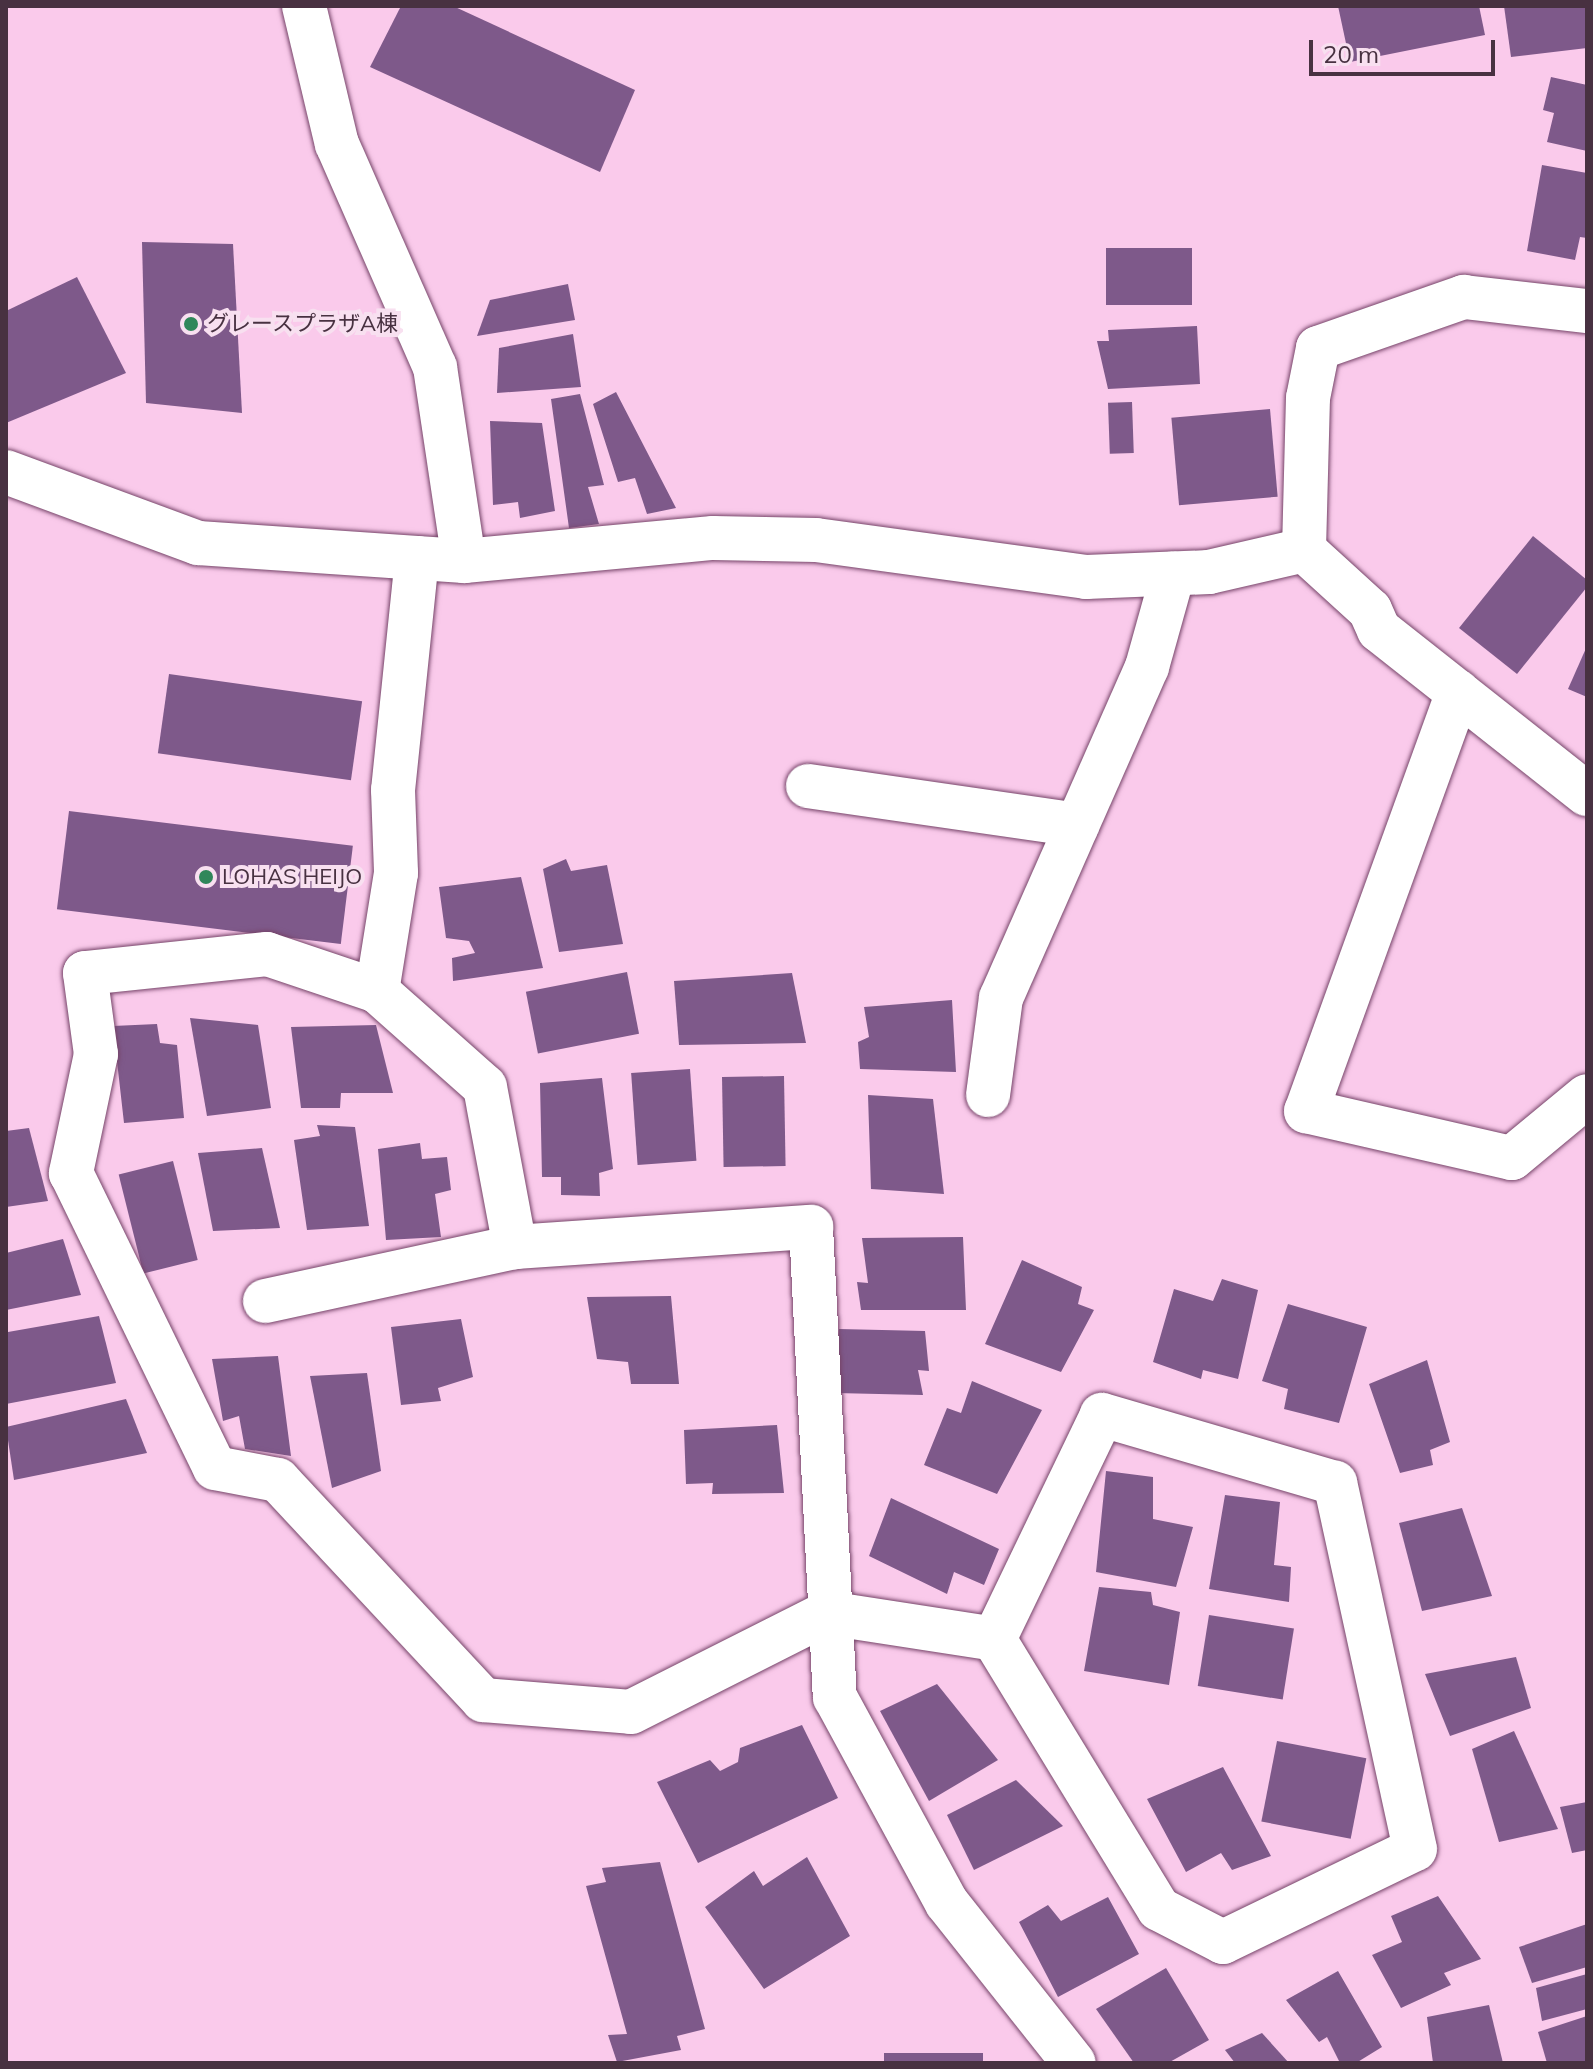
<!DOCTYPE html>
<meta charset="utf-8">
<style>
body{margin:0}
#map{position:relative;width:1593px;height:2069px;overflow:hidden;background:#facaeb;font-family:Mulish,"Noto Sans JP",sans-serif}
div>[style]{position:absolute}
.building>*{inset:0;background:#7e598a;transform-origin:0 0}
.roads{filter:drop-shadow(0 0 2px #764469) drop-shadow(0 0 2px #764469)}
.minor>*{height:44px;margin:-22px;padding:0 22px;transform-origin:22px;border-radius:22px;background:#fff}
.dots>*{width:22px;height:22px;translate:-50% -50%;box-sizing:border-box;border:4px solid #f8e0f0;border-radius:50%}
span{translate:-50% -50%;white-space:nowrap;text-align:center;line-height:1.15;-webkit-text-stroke:8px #f8e0f0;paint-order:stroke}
.poi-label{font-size:22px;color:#483141}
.left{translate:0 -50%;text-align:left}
.frame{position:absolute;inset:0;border:8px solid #483141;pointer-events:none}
.scale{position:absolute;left:1309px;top:40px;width:186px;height:36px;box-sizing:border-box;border:4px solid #483141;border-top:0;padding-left:10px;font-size:24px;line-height:28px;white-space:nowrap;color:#483141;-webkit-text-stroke:6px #f8e0f0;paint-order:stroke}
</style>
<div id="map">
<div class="building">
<i style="clip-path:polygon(401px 6px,453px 6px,635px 90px,600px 172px,370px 67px)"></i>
<i style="clip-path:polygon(1338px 6px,1479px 6px,1485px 35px,1350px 62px)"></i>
<i style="clip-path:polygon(1504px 6px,1587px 6px,1587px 48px,1511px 57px)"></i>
<i style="clip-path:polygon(1551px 77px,1587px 85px,1587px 151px,1547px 142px,1554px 113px,1543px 110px)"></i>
<i style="clip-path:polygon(1542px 165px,1587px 173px,1587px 238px,1580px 237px,1575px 260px,1527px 251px)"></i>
<i style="clip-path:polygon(142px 242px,233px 244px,242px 413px,146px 403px)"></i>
<i style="left:1192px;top:248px;width:57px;height:86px;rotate:90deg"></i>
<i style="clip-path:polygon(77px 277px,126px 373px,6px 423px,6px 311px)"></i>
<i style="clip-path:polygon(568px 284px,575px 320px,477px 336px,490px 300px)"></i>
<i style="clip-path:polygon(1197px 326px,1200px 384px,1108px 389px,1097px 341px,1109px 341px,1108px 330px)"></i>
<i style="clip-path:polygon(573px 334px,581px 387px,497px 393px,499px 348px)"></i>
<i style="clip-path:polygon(616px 392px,676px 508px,647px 514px,635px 478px,618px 482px,593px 404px)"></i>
<i style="clip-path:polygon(580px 394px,604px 485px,588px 487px,599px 524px,569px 528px,551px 399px)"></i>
<i style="left:1132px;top:402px;width:51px;height:24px;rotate:88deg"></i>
<i style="left:1270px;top:409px;width:88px;height:99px;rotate:85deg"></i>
<i style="clip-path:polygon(490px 421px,542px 423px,555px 511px,520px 518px,518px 502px,493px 505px)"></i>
<i style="clip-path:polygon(1533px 536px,1587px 580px,1587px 587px,1517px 674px,1459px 628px)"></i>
<i style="clip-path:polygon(1587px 646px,1587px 697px,1568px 689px)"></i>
<i style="left:169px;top:674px;width:195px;height:80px;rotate:8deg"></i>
<i style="left:69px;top:811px;width:286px;height:99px;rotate:7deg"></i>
<i style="clip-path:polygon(566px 859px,571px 871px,607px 865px,623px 944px,559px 952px,543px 869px)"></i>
<i style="clip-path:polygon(521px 877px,543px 968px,453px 981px,452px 958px,475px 953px,469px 941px,446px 938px,439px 887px)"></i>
<i style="left:627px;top:972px;width:63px;height:103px;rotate:79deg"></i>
<i style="clip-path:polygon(792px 973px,806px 1043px,679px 1045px,674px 981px)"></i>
<i style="clip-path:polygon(952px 1000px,956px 1072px,860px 1069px,858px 1042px,869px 1037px,864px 1007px)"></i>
<i style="clip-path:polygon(190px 1018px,258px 1025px,271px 1108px,207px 1116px)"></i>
<i style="clip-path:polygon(157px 1024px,160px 1043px,177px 1045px,184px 1118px,124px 1123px,113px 1026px)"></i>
<i style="clip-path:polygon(376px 1025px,393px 1093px,341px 1093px,340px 1108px,301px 1108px,291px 1027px)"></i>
<i style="left:690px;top:1069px;width:92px;height:59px;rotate:86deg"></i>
<i style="left:784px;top:1076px;width:90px;height:62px;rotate:89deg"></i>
<i style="clip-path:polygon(602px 1078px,613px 1169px,599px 1173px,600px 1196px,561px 1195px,561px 1177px,542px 1177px,540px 1083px)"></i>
<i style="clip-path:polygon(868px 1095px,933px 1099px,944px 1194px,871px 1189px)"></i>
<i style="clip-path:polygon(317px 1125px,355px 1127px,369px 1226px,307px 1230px,294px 1140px,320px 1136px)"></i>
<i style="clip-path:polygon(29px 1128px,48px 1201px,6px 1207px,6px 1131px)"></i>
<i style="clip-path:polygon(420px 1143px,422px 1159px,447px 1157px,451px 1190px,435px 1194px,441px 1237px,386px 1240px,378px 1149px)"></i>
<i style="clip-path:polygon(262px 1148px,280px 1228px,213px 1231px,198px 1153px)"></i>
<i style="left:173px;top:1161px;width:102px;height:56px;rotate:76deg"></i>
<i style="clip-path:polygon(963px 1237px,966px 1310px,861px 1310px,857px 1282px,868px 1283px,862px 1238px)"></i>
<i style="clip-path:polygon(63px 1239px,81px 1295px,6px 1310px,6px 1253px)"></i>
<i style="clip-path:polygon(1022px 1260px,1082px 1287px,1078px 1304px,1094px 1310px,1061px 1372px,985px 1344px)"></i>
<i style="clip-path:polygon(1222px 1279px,1258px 1290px,1238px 1379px,1203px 1370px,1201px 1379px,1153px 1362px,1174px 1289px,1213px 1301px)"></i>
<i style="clip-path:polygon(671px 1296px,679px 1384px,631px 1384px,628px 1362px,597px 1359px,587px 1297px)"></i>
<i style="clip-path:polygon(1288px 1304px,1367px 1327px,1339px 1423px,1284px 1409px,1288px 1389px,1262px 1381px)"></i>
<i style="clip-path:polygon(99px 1316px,116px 1383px,6px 1404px,8px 1332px)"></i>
<i style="clip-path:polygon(461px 1319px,473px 1377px,438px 1388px,441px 1401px,401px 1405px,391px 1327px)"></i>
<i style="clip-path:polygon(839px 1329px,925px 1331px,929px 1371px,918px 1370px,923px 1395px,835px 1393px)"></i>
<i style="clip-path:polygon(278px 1356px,291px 1456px,245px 1449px,239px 1416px,223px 1421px,212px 1359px)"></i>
<i style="clip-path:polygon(1427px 1360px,1450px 1442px,1430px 1450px,1433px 1465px,1400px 1473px,1369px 1384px)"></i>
<i style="clip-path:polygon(367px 1373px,381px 1471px,332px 1488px,310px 1376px)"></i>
<i style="clip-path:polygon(972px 1381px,1042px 1410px,997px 1494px,924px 1465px,947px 1408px,961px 1413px)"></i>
<i style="clip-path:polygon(126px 1399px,147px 1453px,14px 1480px,6px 1427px)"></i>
<i style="clip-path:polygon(777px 1425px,784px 1493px,712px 1494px,713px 1483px,686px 1484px,684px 1430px)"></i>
<i style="clip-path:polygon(1106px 1471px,1153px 1477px,1153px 1519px,1193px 1527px,1176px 1587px,1096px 1572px)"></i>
<i style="clip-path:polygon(1225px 1495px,1280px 1502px,1274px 1565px,1291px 1567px,1289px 1602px,1209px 1589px)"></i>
<i style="clip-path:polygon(891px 1498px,999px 1549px,984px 1585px,954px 1572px,947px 1594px,869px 1556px)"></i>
<i style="clip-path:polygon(1462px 1508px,1492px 1596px,1422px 1611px,1399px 1523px)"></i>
<i style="clip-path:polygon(1099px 1587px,1151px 1592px,1153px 1605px,1180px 1612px,1169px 1685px,1084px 1671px)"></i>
<i style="left:1209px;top:1615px;width:86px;height:72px;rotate:9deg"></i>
<i style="clip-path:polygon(1516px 1657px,1531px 1708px,1450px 1736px,1425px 1674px)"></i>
<i style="clip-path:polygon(937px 1684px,998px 1760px,929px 1801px,880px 1711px)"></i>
<i style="clip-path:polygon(802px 1725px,838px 1798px,698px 1863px,657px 1782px,710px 1760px,720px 1771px,738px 1762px,740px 1748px)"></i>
<i style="clip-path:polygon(1514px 1731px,1558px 1829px,1499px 1842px,1472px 1749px)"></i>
<i style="left:1277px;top:1741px;width:91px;height:82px;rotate:11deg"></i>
<i style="clip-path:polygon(1223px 1767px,1271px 1856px,1232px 1870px,1221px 1853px,1186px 1872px,1147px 1799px)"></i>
<i style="clip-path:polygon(1016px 1780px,1063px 1826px,974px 1870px,947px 1815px)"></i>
<i style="clip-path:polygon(1587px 1802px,1587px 1850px,1572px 1853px,1560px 1807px)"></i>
<i style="clip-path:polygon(807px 1857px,850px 1936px,764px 1989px,705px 1907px,754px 1871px,763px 1886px)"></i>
<i style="clip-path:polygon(660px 1862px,705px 2029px,677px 2036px,681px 2050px,617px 2062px,608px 2035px,627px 2034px,586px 1886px,606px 1882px,602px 1868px)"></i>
<i style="clip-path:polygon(1438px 1896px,1481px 1959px,1444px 1973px,1451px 1985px,1401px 2008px,1372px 1955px,1402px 1942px,1391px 1916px)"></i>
<i style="clip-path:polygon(1108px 1897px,1139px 1954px,1058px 1997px,1019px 1922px,1048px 1905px,1061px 1921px)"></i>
<i style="clip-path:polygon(1587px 1924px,1587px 1967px,1532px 1983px,1519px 1947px)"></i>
<i style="clip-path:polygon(1166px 1968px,1209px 2040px,1168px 2063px,1134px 2063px,1096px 2009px)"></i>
<i style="clip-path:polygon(1338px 1971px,1382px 2047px,1356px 2063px,1340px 2063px,1327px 2037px,1319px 2042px,1286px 2000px)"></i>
<i style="clip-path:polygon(1587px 1974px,1587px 2009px,1542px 2021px,1536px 1988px)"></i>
<i style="clip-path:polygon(1489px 2005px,1503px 2063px,1433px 2063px,1427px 2017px)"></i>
<i style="clip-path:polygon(1587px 2016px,1587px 2063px,1547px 2063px,1538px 2032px)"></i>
<i style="clip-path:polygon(1262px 2033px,1289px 2063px,1235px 2063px,1225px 2050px)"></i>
<i style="left:884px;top:2053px;width:99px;height:10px"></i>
</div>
<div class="roads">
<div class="minor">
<i style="left:304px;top:6px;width:142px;rotate:76.6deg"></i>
<i style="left:337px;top:144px;width:244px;rotate:66.3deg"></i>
<i style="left:435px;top:367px;width:196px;rotate:81.5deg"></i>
<i style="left:6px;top:472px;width:205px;rotate:20.3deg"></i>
<i style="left:198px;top:543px;width:267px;rotate:3.9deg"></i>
<i style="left:464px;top:561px;width:250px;rotate:-5.3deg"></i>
<i style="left:713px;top:538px;width:103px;rotate:1.1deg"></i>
<i style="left:816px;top:540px;width:273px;rotate:7.8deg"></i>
<i style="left:1086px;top:577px;width:123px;rotate:-2.3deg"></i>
<i style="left:1209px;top:572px;width:98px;rotate:-13deg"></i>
<i style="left:1304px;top:550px;width:89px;rotate:42.3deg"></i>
<i style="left:1370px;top:610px;width:22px;rotate:66deg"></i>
<i style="left:1379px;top:630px;width:265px;rotate:38.3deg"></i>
<i style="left:1304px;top:550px;width:152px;rotate:-88.5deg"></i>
<i style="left:1308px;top:398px;width:51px;rotate:-78.7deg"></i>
<i style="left:1318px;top:348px;width:155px;rotate:-19.3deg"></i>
<i style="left:1464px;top:297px;width:124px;rotate:6.5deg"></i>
<i style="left:417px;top:558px;width:233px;rotate:95.9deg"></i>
<i style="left:393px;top:790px;width:83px;rotate:87.9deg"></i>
<i style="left:396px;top:873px;width:120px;rotate:99.1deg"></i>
<i style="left:377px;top:991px;width:144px;rotate:41.6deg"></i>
<i style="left:485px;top:1087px;width:163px;rotate:79.4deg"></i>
<i style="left:515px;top:1247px;width:297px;rotate:-3.9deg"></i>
<i style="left:811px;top:1227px;width:471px;rotate:87.1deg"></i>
<i style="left:835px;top:1697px;width:234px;rotate:61.5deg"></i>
<i style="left:947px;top:1903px;width:204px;rotate:51.6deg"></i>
<i style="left:1458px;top:692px;width:446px;rotate:109.9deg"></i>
<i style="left:1306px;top:1111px;width:211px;rotate:12.9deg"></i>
<i style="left:1512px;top:1158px;width:97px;rotate:-39.6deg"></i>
<i style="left:808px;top:786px;width:272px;rotate:8.2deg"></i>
<i style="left:377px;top:991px;width:116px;rotate:-161.4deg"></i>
<i style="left:267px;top:954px;width:183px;rotate:174deg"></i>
<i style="left:85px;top:973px;width:82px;rotate:82.3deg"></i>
<i style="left:96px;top:1054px;width:122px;rotate:101.9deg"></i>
<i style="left:71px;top:1173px;width:328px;rotate:64deg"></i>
<i style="left:215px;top:1468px;width:64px;rotate:10.8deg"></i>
<i style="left:278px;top:1480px;width:301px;rotate:47deg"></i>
<i style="left:483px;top:1700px;width:148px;rotate:4.6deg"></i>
<i style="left:631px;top:1712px;width:220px;rotate:-26.8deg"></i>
<i style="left:827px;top:1613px;width:169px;rotate:8.8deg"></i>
<i style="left:994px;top:1639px;width:316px;rotate:58.6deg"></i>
<i style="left:1159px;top:1909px;width:72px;rotate:27.3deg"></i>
<i style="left:1223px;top:1942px;width:213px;rotate:-25.8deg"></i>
<i style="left:1415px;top:1849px;width:375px;rotate:-102.3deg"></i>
<i style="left:1335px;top:1483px;width:243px;rotate:-163.7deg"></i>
<i style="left:1102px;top:1415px;width:249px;rotate:115.7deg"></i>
<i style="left:988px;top:1095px;width:98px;rotate:-82.4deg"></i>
<i style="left:1001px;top:998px;width:362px;rotate:-66.2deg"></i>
<i style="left:1147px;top:667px;width:97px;rotate:-74.4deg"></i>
<i style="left:265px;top:1301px;width:256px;rotate:-12.2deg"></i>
</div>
</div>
<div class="dots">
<i style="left:191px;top:324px;background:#30875a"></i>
<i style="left:206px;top:877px;background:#30875a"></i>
</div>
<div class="poi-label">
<span class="left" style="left:207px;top:324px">グレースプラザA棟</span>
<span class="left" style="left:222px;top:877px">LOHAS HEIJO</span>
</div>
<div class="frame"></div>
<div class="scale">20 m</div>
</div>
